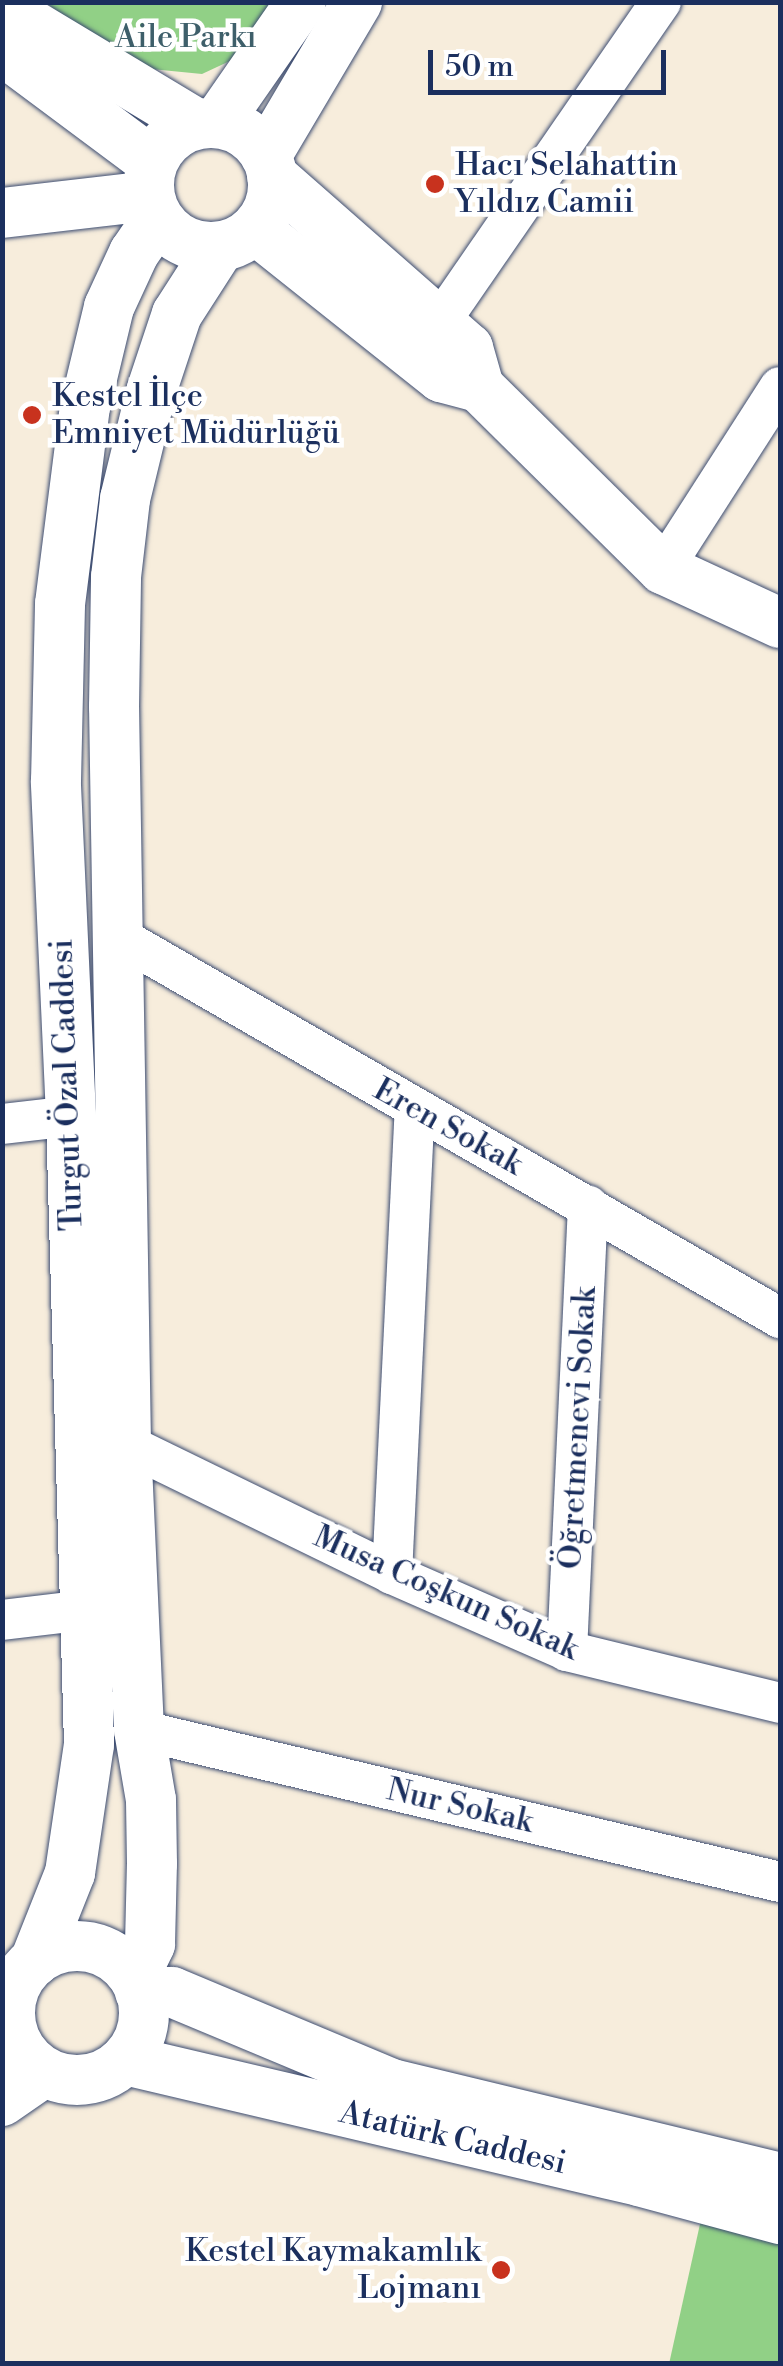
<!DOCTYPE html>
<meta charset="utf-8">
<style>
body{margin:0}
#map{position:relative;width:783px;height:2366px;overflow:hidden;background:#f7eddc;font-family:"Libre Bodoni",serif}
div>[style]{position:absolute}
.green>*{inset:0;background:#91d086}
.roads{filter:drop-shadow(0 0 2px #3c4c71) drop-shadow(0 0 2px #3c4c71)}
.minor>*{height:40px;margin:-20px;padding:0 20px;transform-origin:20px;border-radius:20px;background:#fff}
.major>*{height:50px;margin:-25px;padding:0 25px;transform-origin:25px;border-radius:25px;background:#fff}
.major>.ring{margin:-25px;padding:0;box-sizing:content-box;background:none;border:50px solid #fff;border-radius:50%}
.dots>*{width:28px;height:28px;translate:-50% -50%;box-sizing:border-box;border:5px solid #fff;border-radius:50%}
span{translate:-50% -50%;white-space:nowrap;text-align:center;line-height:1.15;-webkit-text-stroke:9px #fff;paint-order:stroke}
.park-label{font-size:32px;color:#3e5f6a}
.poi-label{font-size:32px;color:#1b2f5e}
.left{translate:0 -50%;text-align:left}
.right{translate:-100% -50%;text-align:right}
.street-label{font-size:32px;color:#1b2f5e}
.frame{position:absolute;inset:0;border:5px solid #1b2f5e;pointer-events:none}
.scale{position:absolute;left:428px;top:50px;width:238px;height:45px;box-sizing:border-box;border:5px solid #1b2f5e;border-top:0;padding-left:12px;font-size:30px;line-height:35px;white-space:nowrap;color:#1b2f5e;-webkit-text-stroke:8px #fff;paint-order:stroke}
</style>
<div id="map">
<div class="green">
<i style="clip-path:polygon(46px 3px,280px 3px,247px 53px,202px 74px,131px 67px)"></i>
<i style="clip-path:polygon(702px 2215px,780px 2242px,780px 2363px,669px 2364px)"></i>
</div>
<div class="roads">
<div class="minor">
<i style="left:440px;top:322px;width:389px;rotate:-55.4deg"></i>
<i style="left:663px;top:569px;width:216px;rotate:-57.3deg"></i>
<i style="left:116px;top:935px;width:767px;rotate:29.98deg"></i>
<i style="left:2px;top:1124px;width:69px;rotate:-6.6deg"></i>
<i style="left:126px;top:1444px;width:296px;rotate:26deg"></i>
<i style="left:392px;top:1574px;width:191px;rotate:23.7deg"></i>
<i style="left:567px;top:1651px;width:219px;rotate:13.7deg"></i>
<i style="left:392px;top:1574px;width:466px;rotate:-87.2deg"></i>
<i style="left:2px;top:1620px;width:85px;rotate:-6.8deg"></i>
<i style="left:567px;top:1651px;width:446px;rotate:-87.3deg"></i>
<i style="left:139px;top:1730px;width:659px;rotate:13.34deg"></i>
</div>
<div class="major">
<i style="left:2px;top:7px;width:227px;rotate:31deg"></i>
<i style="left:2px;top:50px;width:187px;rotate:36.7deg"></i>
<i style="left:217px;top:123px;width:147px;rotate:-55.2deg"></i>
<i class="ring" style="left:149px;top:123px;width:74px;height:74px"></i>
<i style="left:266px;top:156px;width:179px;rotate:-59.4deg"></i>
<i style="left:272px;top:176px;width:261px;rotate:41.3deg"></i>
<i style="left:468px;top:348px;width:41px;rotate:74.2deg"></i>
<i style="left:2px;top:213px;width:148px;rotate:-6.6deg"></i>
<i style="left:255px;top:229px;width:238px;rotate:38.5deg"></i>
<i style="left:441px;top:377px;width:39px;rotate:15deg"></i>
<i style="left:479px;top:387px;width:259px;rotate:44.7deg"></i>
<i style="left:663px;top:569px;width:129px;rotate:24.8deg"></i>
<i class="ring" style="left:10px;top:1946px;width:84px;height:84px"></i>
<i style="left:35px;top:1961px;width:95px;rotate:-68.3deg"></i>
<i style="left:70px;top:1873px;width:129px;rotate:-81.6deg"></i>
<i style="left:89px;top:1745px;width:629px;rotate:-91.64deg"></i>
<i style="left:71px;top:1116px;width:335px;rotate:-92.6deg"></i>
<i style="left:56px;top:781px;width:177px;rotate:-88.7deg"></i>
<i style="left:60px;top:604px;width:199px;rotate:-82.8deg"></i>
<i style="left:85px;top:407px;width:103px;rotate:-76.5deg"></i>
<i style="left:109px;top:307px;width:60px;rotate:-65.2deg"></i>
<i style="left:134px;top:253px;width:42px;rotate:-55.6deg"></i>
<i style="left:134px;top:1977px;width:37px;rotate:-64deg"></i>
<i style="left:150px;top:1944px;width:80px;rotate:-88.6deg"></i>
<i style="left:152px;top:1864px;width:64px;rotate:-90.9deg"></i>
<i style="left:151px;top:1800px;width:71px;rotate:-99.7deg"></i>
<i style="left:139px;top:1730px;width:286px;rotate:-92.6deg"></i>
<i style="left:126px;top:1444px;width:737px;rotate:-90.93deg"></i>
<i style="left:114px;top:707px;width:130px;rotate:-89.1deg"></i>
<i style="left:116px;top:577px;width:79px;rotate:-83.4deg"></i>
<i style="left:125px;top:499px;width:110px;rotate:-76.3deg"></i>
<i style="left:151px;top:392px;width:82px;rotate:-71.6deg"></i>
<i style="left:177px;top:314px;width:80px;rotate:-57.3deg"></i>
<i style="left:140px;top:1992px;width:32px"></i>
<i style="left:172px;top:1992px;width:238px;rotate:22.7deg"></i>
<i style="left:392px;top:2084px;width:399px;rotate:13.6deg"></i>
<i style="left:125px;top:2060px;width:528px;rotate:13.25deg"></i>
<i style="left:639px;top:2181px;width:146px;rotate:15.1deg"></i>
<i style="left:2px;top:2101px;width:51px;rotate:-34.6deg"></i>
</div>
</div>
<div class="dots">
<i style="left:435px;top:184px;background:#c8321e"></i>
<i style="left:32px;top:415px;background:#c8321e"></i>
<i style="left:501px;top:2270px;background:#c8321e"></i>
</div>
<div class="park-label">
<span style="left:186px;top:37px">Aile Parkı</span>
</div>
<div class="poi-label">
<span class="left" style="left:455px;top:184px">Hacı Selahattin<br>Yıldız Camii</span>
<span class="left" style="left:52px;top:415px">Kestel İlçe<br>Emniyet Müdürlüğü</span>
<span class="right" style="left:481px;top:2270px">Kestel Kaymakamlık<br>Lojmanı</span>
</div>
<div class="street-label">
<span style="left:67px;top:1085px;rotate:-92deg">Turgut Özal Caddesi</span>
<span style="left:448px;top:1127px;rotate:29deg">Eren Sokak</span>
<span style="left:578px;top:1428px;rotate:-87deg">Öğretmenevi Sokak</span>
<span style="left:446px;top:1593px;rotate:24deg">Musa Coşkun Sokak</span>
<span style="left:460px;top:1806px;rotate:13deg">Nur Sokak</span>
<span style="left:453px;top:2138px;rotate:13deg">Atatürk Caddesi</span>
</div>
<div class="frame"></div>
<div class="scale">50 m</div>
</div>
